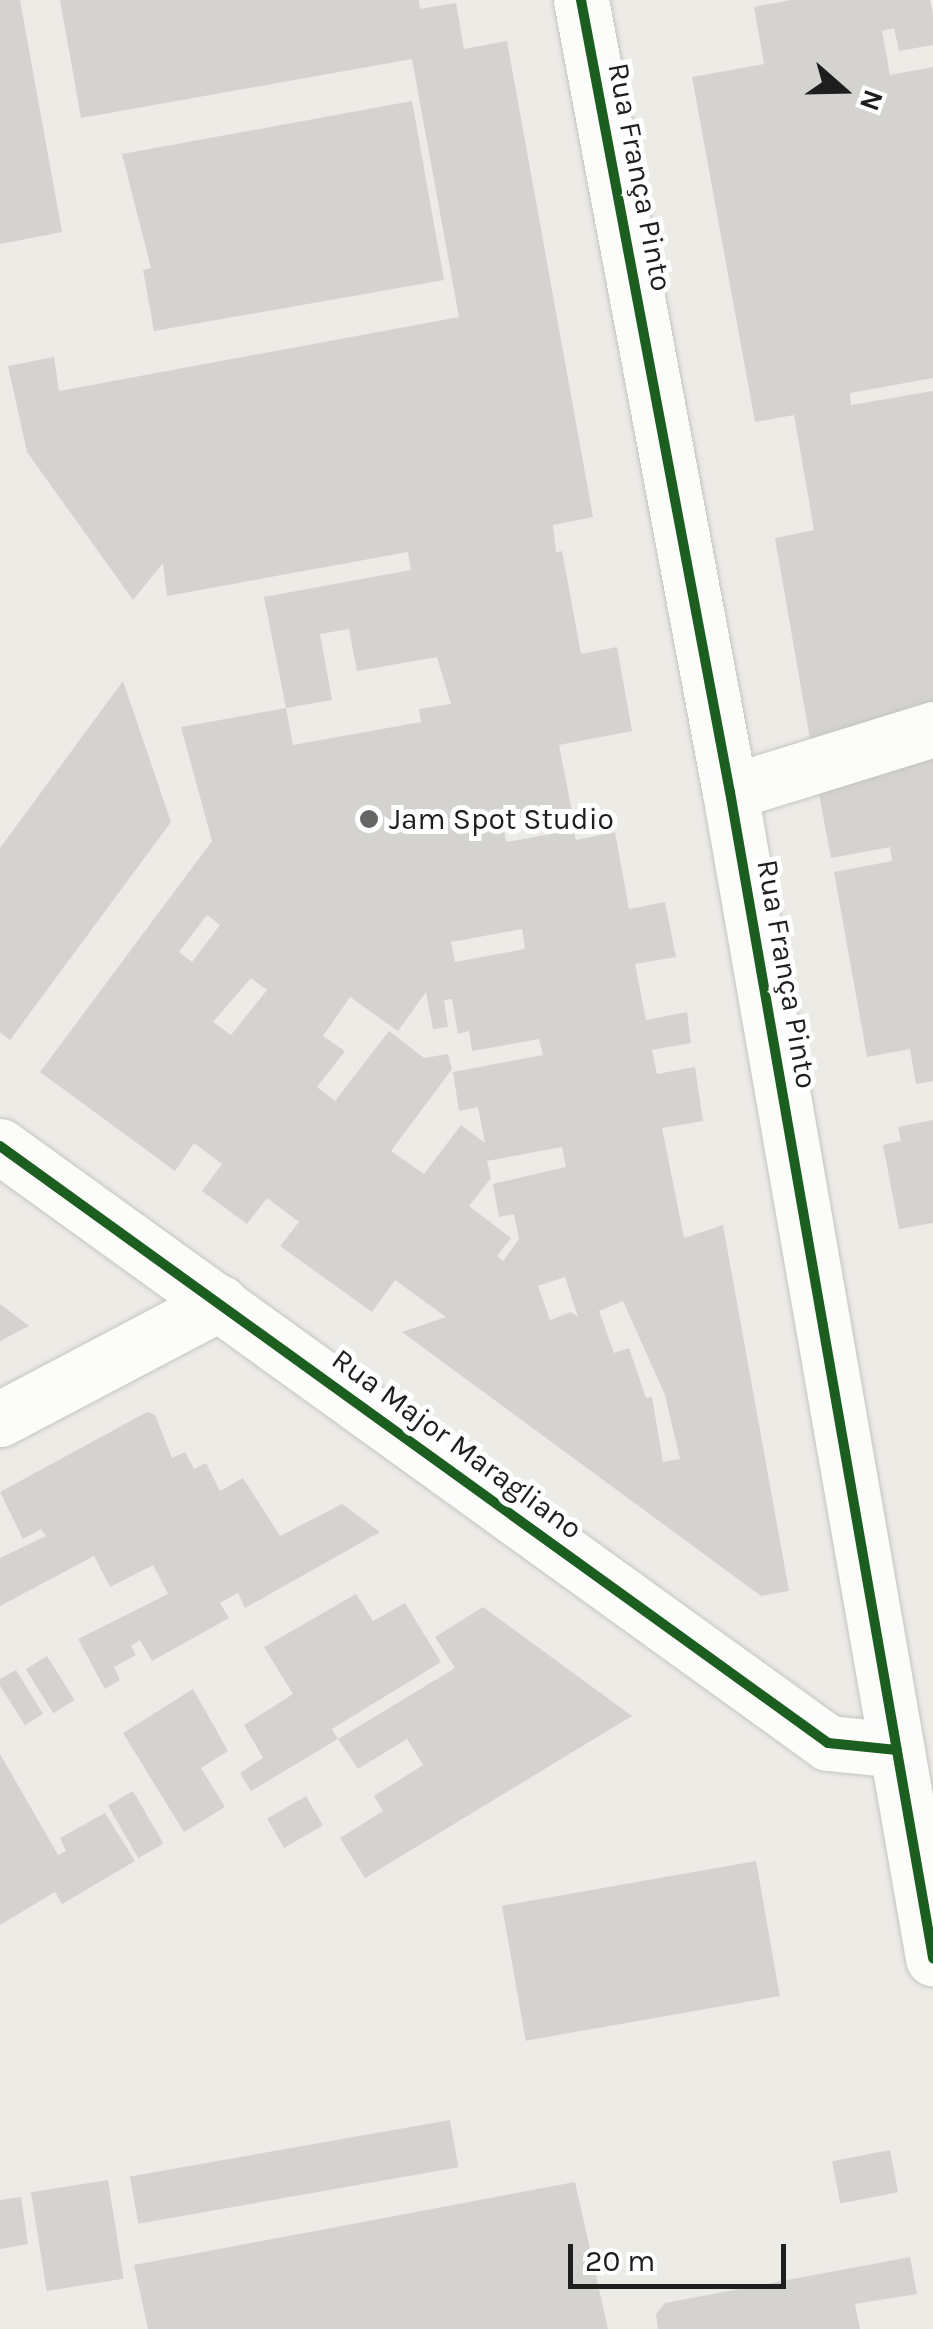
<!DOCTYPE html>
<meta charset="utf-8">
<style>
body{margin:0}
#map{position:relative;width:933px;height:2329px;overflow:hidden;background:#edebe6;font-family:Karla,sans-serif}
div>[style]{position:absolute}
.building>*{inset:0;background:#d5d3cf;transform-origin:0 0}
.roads{filter:drop-shadow(0 0 2px #c5c4c2) drop-shadow(0 0 2px #c5c4c2)}
.street>*{height:55px;margin:-27.5px;padding:0 27.5px;transform-origin:27.5px;border-radius:27.5px;background:#fcfcfb}
.cycleway>*{height:10px;margin:-5px;padding:0 5px;transform-origin:5px;border-radius:5px;background:#1b5e20}
.dots>*{width:28px;height:28px;translate:-50% -50%;box-sizing:border-box;border:5px solid #fff;border-radius:50%}
span{translate:-50% -50%;white-space:nowrap;text-align:center;line-height:1.15;-webkit-text-stroke:10px #fff;paint-order:stroke}
.street-label{font-size:30px;color:#1e1e1e}
.poi-label{font-size:30px;color:#1e1e1e}
.left{translate:0 -50%;text-align:left}
.north{position:absolute;left:793px;top:40px;width:100px;height:100px;-webkit-text-stroke:8px #fff;paint-order:stroke;rotate:110deg;font-size:28px;font-weight:700;line-height:40px;text-align:center;color:#1e1e1e}
.north::after{content:'';display:block;margin:auto;width:35px;height:45px;background:#1e1e1e;clip-path:polygon(50% 0,100% 100%,50% 72%,0 100%)}
.scale{position:absolute;left:568px;top:2244px;width:218px;height:45px;box-sizing:border-box;border:5px solid #1e1e1e;border-top:0;padding-left:12px;font-size:30px;line-height:35px;white-space:nowrap;color:#1e1e1e;-webkit-text-stroke:8px #fff;paint-order:stroke}
</style>
<div id="map">
<div class="building">
<i style="clip-path:polygon(0 0,20px 0,62px 232px,0 244px)"></i>
<i style="clip-path:polygon(evenodd,60px 0,419px 0,420px 9px,456px 3px,464px 49px,507px 41px,593px 517px,553px 525px,556px 552px,562px 551px,581px 654px,617px 647px,632px 731px,559px 745px,572px 812px,503px 824px,506px 842px,573px 830px,576px 840px,615px 832px,629px 909px,665px 902px,676px 957px,635px 964px,646px 1020px,687px 1012px,691px 1043px,652px 1050px,657px 1074px,695px 1067px,703px 1121px,662px 1128px,684px 1238px,723px 1225px,789px 1591px,761px 1596px,402px 1332px,446px 1317px,395px 1280px,372px 1312px,280px 1246px,299px 1222px,267px 1198px,247px 1224px,202px 1191px,222px 1164px,194px 1143px,175px 1171px,40px 1072px,212px 841px,181px 727px,286px 708px,293px 745px,421px 722px,419px 709px,451px 704px,437px 657px,357px 671px,349px 629px,320px 634px,332px 700px,286px 708px,264px 597px,411px 570px,408px 552px,167px 596px,163px 563px,133px 600px,27px 452px,8px 366px,54px 357px,59px 391px,459px 317px,412px 59px,81px 118px,60px 0,207px 915px,220px 925px,192px 962px,179px 952px,207px 915px,60px 0,522px 929px,525px 949px,455px 962px,451px 942px,522px 929px,60px 0,251px 978px,267px 990px,231px 1035px,213px 1022px,251px 978px,60px 0,426px 992px,433px 1029px,448px 1027px,444px 1000px,452px 999px,458px 1034px,469px 1031px,472px 1051px,539px 1039px,543px 1055px,453px 1072px,459px 1111px,478px 1107px,485px 1143px,461px 1125px,424px 1174px,391px 1151px,452px 1069px,448px 1054px,424px 1058px,389px 1031px,335px 1101px,317px 1087px,345px 1051px,323px 1036px,350px 997px,398px 1031px,426px 992px,60px 0,562px 1147px,566px 1167px,493px 1184px,499px 1217px,514px 1214px,519px 1239px,503px 1261px,497px 1256px,511px 1238px,469px 1206px,491px 1178px,487px 1161px,562px 1147px,60px 0,565px 1277px,578px 1317px,571px 1312px,550px 1320px,538px 1286px,565px 1277px,60px 0,623px 1301px,665px 1395px,680px 1459px,663px 1462px,652px 1397px,646px 1398px,629px 1348px,614px 1353px,599px 1311px,623px 1301px)"></i>
<i style="clip-path:polygon(791px 0,930px 0,933px 15px,933px 45px,899px 51px,894px 28px,882px 31px,890px 75px,933px 67px,933px 378px,850px 393px,851px 405px,933px 391px,933px 707px,812px 751px,775px 538px,814px 530px,794px 415px,755px 422px,692px 77px,764px 64px,754px 7px)"></i>
<i style="clip-path:polygon(412px 101px,444px 280px,154px 331px,143px 270px,151px 268px,122px 154px)"></i>
<i style="clip-path:polygon(123px 681px,171px 822px,10px 1040px,0 1032px,0 848px)"></i>
<i style="clip-path:polygon(933px 756px,933px 1081px,916px 1084px,910px 1049px,867px 1057px,834px 872px,892px 861px,890px 847px,831px 858px,816px 778px)"></i>
<i style="clip-path:polygon(933px 1120px,933px 1223px,899px 1229px,883px 1145px,901px 1141px,898px 1127px)"></i>
<i style="clip-path:polygon(0 1304px,29px 1326px,0 1341px)"></i>
<i style="clip-path:polygon(147px 1412px,155px 1415px,172px 1458px,185px 1452px,194px 1469px,206px 1463px,220px 1491px,243px 1478px,280px 1536px,342px 1504px,380px 1532px,245px 1608px,238px 1593px,220px 1603px,229px 1618px,152px 1661px,140px 1640px,131px 1646px,136px 1655px,114px 1667px,120px 1680px,105px 1689px,78px 1639px,168px 1594px,153px 1565px,110px 1587px,94px 1556px,0 1606px,0 1558px,46px 1536px,41px 1529px,23px 1539px,0 1492px)"></i>
<i style="clip-path:polygon(356px 1594px,373px 1621px,405px 1603px,441px 1662px,332px 1729px,338px 1739px,251px 1791px,240px 1773px,263px 1758px,244px 1725px,293px 1694px,264px 1647px)"></i>
<i style="clip-path:polygon(483px 1607px,632px 1716px,365px 1878px,340px 1838px,383px 1811px,374px 1796px,423px 1765px,407px 1739px,358px 1769px,338px 1739px,455px 1668px,435px 1637px)"></i>
<i style="left:47px;top:1656px;width:52px;height:25px;rotate:58deg"></i>
<i style="clip-path:polygon(16px 1670px,43px 1714px,25px 1725px,0 1686px,0 1679px)"></i>
<i style="clip-path:polygon(193px 1689px,228px 1751px,201px 1768px,225px 1807px,184px 1832px,123px 1733px)"></i>
<i style="clip-path:polygon(0 1754px,58px 1855px,66px 1851px,60px 1838px,105px 1813px,135px 1861px,62px 1904px,55px 1892px,0 1925px)"></i>
<i style="left:133px;top:1791px;width:61px;height:29px;rotate:60deg"></i>
<i style="left:306px;top:1796px;width:34px;height:45px;rotate:60deg"></i>
<i style="left:756px;top:1861px;width:137px;height:258px;rotate:80deg"></i>
<i style="left:450px;top:2120px;width:48px;height:325px;rotate:80deg"></i>
<i style="left:890px;top:2150px;width:43px;height:59px;rotate:79deg"></i>
<i style="left:108px;top:2180px;width:100px;height:78px;rotate:81deg"></i>
<i style="clip-path:polygon(575px 2182px,608px 2329px,148px 2329px,134px 2265px)"></i>
<i style="clip-path:polygon(21px 2197px,28px 2244px,0 2249px,0 2200px)"></i>
<i style="clip-path:polygon(910px 2257px,917px 2294px,855px 2304px,860px 2329px,658px 2329px,656px 2314px,665px 2303px)"></i>
</div>
<div class="roads">
<div class="street">
<i style="left:581px;top:0;width:806px;rotate:79.35deg"></i>
<i style="left:730px;top:792px;width:1184px;rotate:80.12deg"></i>
<i style="left:730px;top:792px;width:213px;rotate:-17.2deg"></i>
<i style="left:0;top:1146px;width:1021px;rotate:35.79deg"></i>
<i style="left:828px;top:1743px;width:69px;rotate:5.8deg"></i>
<i style="left:0;top:1419px;width:249px;rotate:-27.8deg"></i>
</div>
</div>
<div class="cycleway">
<i style="left:581px;top:0;width:806px;rotate:79.35deg"></i>
<i style="left:730px;top:792px;width:1184px;rotate:80.12deg"></i>
<i style="left:0;top:1146px;width:1021px;rotate:35.79deg"></i>
<i style="left:828px;top:1743px;width:69px;rotate:5.8deg"></i>
</div>
<div class="dots">
<i style="left:369px;top:819px;background:#666664"></i>
</div>
<div class="street-label">
<span style="left:640px;top:177px;rotate:79deg">Rua França Pinto</span>
<span style="left:787px;top:974px;rotate:80deg">Rua França Pinto</span>
<span style="left:457px;top:1444px;rotate:36deg">Rua Major Maragliano</span>
</div>
<div class="poi-label">
<span class="left" style="left:389px;top:819px">Jam Spot Studio</span>
</div>
<div class="north">N</div>
<div class="scale">20 m</div>
</div>
